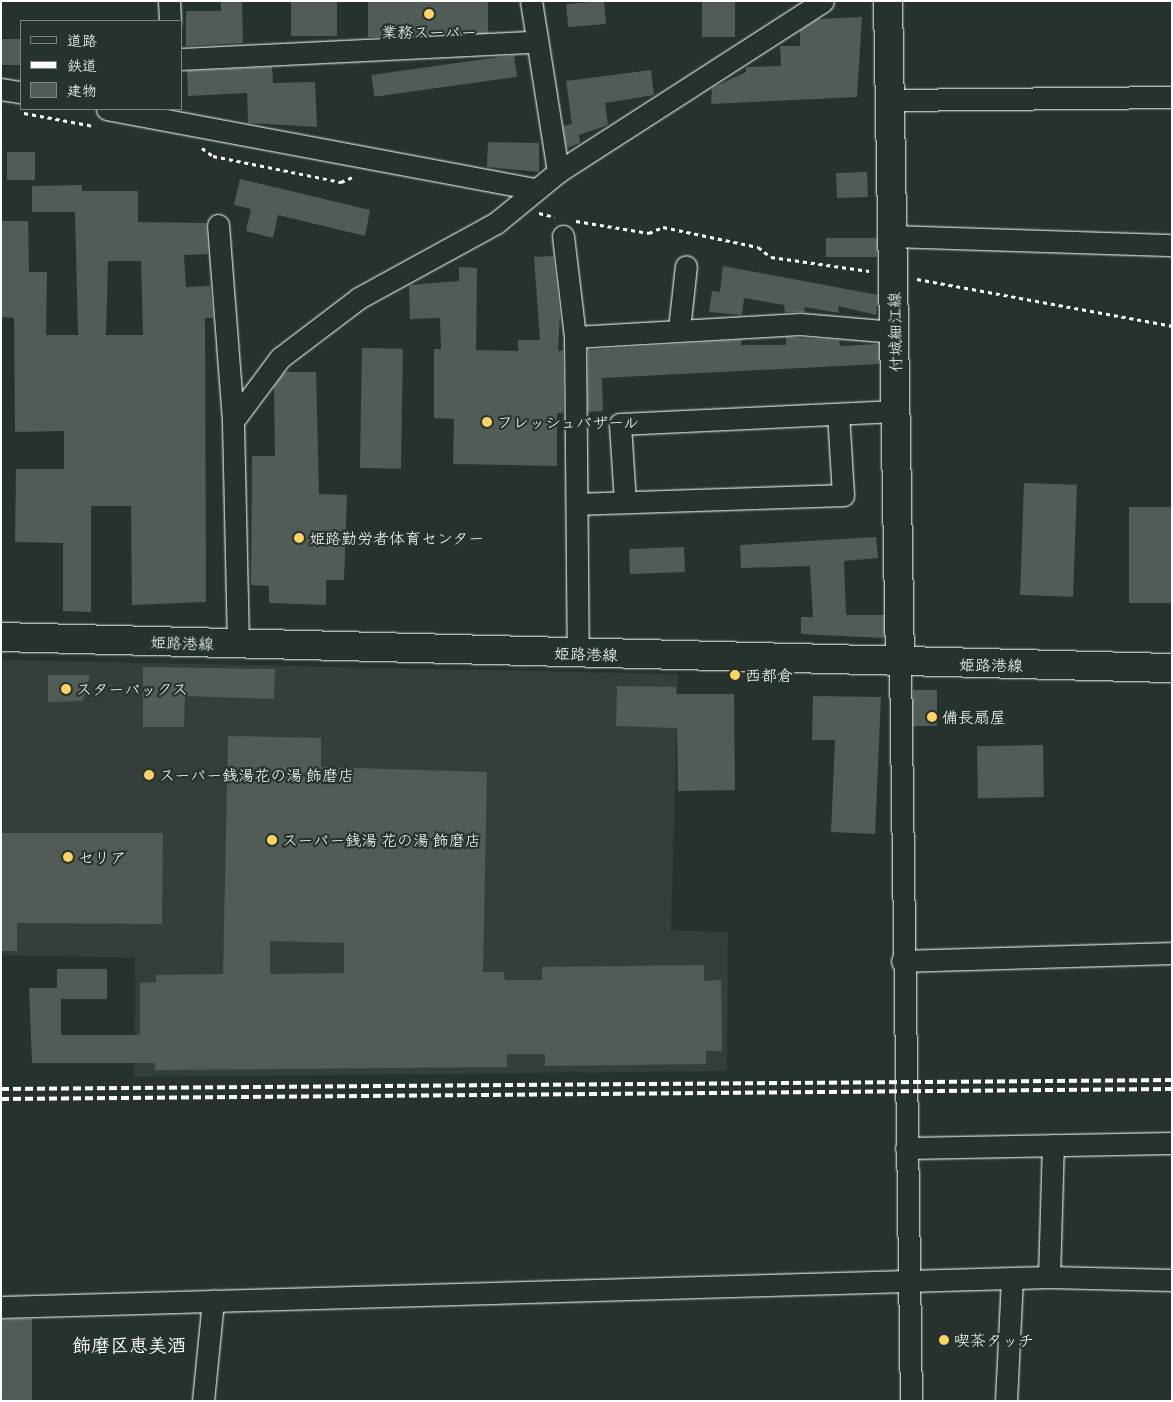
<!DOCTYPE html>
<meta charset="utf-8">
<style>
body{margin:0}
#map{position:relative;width:1173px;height:1402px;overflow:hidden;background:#26332d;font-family:"Patrick Hand","Klee One",sans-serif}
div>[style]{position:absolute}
.built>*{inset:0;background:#333f3a}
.building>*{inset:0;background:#515c57;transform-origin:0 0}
.path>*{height:3px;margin-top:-1.5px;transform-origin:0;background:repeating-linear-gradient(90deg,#fff 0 4px,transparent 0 8px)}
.roads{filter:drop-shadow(0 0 1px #fff) drop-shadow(0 0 1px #fff)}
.street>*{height:21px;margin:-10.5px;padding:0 10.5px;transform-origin:10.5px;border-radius:10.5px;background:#26332d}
.secondary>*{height:28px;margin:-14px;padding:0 14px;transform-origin:14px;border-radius:14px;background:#26332d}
.primary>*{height:28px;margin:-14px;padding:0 14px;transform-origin:14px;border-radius:14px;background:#26332d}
.rail>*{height:4px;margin-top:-2px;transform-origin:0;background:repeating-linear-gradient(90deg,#fff 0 8px,transparent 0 12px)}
.dots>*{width:14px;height:14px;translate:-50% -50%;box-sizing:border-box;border:2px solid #26332d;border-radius:50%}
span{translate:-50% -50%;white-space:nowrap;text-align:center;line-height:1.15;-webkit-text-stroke:4.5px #26332d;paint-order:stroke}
.poi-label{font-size:16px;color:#fff}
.left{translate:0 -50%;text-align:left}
.street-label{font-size:16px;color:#fff}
.quarter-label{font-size:19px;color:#fff;font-weight:700}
.frame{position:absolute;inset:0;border:2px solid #fff;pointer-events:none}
.legend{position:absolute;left:20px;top:20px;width:162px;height:90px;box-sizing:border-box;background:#26332d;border:1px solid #7d8581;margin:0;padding:6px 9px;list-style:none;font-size:15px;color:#fff}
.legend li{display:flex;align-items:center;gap:10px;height:25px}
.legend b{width:25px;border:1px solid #7d8581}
</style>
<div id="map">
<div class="built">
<i style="clip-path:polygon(1px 660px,678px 674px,671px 930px,728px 932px,727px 1071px,134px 1077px,135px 958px,1px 955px)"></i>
</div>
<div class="building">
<i style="clip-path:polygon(221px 1px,242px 1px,243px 43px,186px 46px,186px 11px,221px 11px)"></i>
<i style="left:291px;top:1px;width:46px;height:35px"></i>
<i style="left:368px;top:1px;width:120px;height:36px"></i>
<i style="left:604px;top:1px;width:23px;height:38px;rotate:85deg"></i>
<i style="left:702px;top:1px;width:33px;height:36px"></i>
<i style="clip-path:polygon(862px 17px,857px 97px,711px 104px,712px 88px,746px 72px,746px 67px,781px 66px,780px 46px,800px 46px,800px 31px,818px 19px)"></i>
<i style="left:1px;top:39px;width:20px;height:26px"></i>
<i style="left:514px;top:55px;width:22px;height:144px;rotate:82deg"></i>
<i style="clip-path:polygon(272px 67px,273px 83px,315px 82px,317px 127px,248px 123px,247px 93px,188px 96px,187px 71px)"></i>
<i style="clip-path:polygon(651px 70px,654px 95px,605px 103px,608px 125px,579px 135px,580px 143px,567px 148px,563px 126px,572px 124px,566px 81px)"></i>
<i style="clip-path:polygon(488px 142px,539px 143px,539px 172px,487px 167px)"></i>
<i style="left:7px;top:152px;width:28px;height:28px"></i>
<i style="left:867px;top:172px;width:25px;height:31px;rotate:88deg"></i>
<i style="clip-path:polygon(240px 179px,370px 210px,365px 236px,278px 215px,273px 238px,246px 231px,251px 209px,234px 205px)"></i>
<i style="clip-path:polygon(evenodd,82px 185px,82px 191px,138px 191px,138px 222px,206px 223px,208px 254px,184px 255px,186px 287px,210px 286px,213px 318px,205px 318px,206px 602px,132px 605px,131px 506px,91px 506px,91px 612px,63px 611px,63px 543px,15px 542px,16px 469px,64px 469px,64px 431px,15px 432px,14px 318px,1px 317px,1px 221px,28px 221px,29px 272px,47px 272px,46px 335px,78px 335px,75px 212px,32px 212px,32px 186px,82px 185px,108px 261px,141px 261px,143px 335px,106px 335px,108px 261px)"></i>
<i style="left:826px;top:238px;width:51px;height:19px"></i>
<i style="clip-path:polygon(553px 256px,560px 315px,558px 351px,563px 350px,563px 413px,557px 413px,557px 466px,453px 464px,454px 419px,434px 418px,434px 349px,441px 349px,440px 318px,410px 319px,409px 285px,459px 281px,459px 267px,477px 268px,476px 350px,518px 351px,518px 340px,540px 340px,534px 257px)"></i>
<i style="clip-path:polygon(723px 266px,878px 295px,876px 315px,838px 306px,839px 313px,804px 307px,805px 312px,785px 312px,784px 305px,744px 298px,742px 315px,709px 312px,712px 291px,720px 292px)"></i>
<i style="clip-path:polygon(786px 337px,839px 340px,840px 346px,879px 344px,879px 364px,602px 378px,603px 411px,588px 412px,588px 350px,741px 340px,741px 345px,786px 345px)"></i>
<i style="left:362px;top:348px;width:41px;height:120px;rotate:1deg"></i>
<i style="clip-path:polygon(285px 372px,316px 372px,319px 494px,347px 495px,344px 580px,326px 580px,326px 605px,269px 603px,269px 586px,251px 585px,252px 456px,275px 456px,274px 387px)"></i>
<i style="left:1024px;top:483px;width:53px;height:112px;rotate:2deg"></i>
<i style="left:1129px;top:507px;width:43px;height:96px"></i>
<i style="clip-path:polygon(876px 537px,878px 558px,844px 561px,846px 615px,884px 615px,884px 638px,801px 634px,801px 617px,813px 617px,810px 566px,741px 568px,740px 545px)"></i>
<i style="left:684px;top:547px;width:25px;height:55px;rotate:88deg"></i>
<i style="clip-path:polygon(143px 667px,275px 669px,274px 699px,185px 696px,184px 727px,143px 727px)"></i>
<i style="clip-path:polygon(48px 675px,89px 675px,89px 695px,84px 695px,83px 701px,48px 702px)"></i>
<i style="clip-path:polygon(617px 686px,676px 687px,676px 694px,734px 694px,735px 790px,678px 791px,677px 728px,616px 726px)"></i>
<i style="left:913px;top:690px;width:24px;height:36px"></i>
<i style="clip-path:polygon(813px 696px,881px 697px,875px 834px,831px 832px,835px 740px,812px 740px)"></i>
<i style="clip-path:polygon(evenodd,228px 736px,321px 738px,321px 767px,487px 772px,483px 972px,504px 972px,505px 980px,542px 980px,542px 967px,704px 965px,704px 981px,721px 980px,722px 1051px,706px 1051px,706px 1064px,545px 1066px,545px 1054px,507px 1054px,507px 1067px,155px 1070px,155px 1063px,32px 1063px,29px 988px,57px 988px,57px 969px,107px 969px,107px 999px,61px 999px,61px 1035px,140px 1035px,140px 983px,156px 982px,156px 975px,223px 974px,228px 736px,270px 941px,344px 943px,344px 973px,270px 974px,270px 941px)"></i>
<i style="left:1043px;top:745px;width:52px;height:66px;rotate:89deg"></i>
<i style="clip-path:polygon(1px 833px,163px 833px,162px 924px,17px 923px,17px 951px,1px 951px)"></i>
<i style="left:1px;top:1319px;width:31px;height:82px"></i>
</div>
<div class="path">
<i style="left:24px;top:113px;width:71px;rotate:10.5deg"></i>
<i style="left:202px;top:148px;width:14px;rotate:36deg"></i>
<i style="left:213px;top:156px;width:131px;rotate:11.5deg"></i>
<i style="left:341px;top:182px;width:13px;rotate:-23deg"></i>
<i style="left:539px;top:213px;width:16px;rotate:14deg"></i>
<i style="left:576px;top:221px;width:74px;rotate:9.3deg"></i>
<i style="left:649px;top:233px;width:15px;rotate:-23deg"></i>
<i style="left:663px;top:227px;width:97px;rotate:11.9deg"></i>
<i style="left:758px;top:247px;width:16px;rotate:38deg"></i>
<i style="left:771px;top:257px;width:99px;rotate:8.1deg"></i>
<i style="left:917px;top:279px;width:259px;rotate:10.4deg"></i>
</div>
<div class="roads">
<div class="street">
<i style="left:169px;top:1px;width:20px;rotate:87deg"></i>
<i style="left:531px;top:1px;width:173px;rotate:81deg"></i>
<i style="left:181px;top:59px;width:353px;rotate:-2.8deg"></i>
<i style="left:1px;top:89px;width:20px;rotate:9deg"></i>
<i style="left:890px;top:100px;width:282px;rotate:-0.6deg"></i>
<i style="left:107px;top:109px;width:434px;rotate:10.6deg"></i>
<i style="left:218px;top:225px;width:197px;rotate:85.6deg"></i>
<i style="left:563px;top:236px;width:102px;rotate:83.2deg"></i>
<i style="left:575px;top:337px;width:317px;rotate:89.5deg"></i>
<i style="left:894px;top:236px;width:278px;rotate:1.9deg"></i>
<i style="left:679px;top:329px;width:63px;rotate:-83.7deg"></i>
<i style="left:575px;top:337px;width:225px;rotate:-3.3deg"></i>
<i style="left:800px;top:324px;width:95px;rotate:4.8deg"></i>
<i style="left:625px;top:502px;width:78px;rotate:-93.7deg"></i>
<i style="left:620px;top:424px;width:276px;rotate:-2.7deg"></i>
<i style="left:577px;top:504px;width:266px;rotate:-1.9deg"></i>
<i style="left:843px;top:495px;width:81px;rotate:-93.5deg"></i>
<i style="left:238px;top:644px;width:223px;rotate:-91.3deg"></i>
<i style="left:233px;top:421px;width:79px;rotate:-53.3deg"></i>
<i style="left:280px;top:358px;width:99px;rotate:-37.2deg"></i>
<i style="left:359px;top:298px;width:156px;rotate:-28.7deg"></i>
<i style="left:496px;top:223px;width:80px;rotate:-39.4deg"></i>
<i style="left:558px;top:172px;width:315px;rotate:-32.8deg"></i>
<i style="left:900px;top:663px;width:738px;rotate:89.15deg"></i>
<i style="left:902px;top:961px;width:270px;rotate:-1.7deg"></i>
<i style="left:906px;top:1148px;width:266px;rotate:-1.1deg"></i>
<i style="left:1049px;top:1277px;width:132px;rotate:-88.3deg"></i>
<i style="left:1px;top:1307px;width:1048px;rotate:-1.64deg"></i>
<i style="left:1049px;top:1277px;width:123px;rotate:1.4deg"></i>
<i style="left:203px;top:1401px;width:101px;rotate:-84.3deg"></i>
<i style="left:1006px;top:1401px;width:123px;rotate:-87.2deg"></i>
</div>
<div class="secondary">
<i style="left:888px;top:1px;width:662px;rotate:88.96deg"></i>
</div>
<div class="primary">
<i style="left:1px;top:637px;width:1171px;rotate:1.52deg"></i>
</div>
</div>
<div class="rail">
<i style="left:1px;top:1089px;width:1171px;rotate:-0.44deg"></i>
<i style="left:1px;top:1099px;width:1171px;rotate:-0.49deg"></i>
</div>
<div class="dots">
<i style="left:429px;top:14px;background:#ffd166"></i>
<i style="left:487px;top:422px;background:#ffd166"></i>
<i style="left:299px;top:538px;background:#ffd166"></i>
<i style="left:735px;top:675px;background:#ffd166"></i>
<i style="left:66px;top:689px;background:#ffd166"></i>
<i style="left:932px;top:717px;background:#ffd166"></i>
<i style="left:149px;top:775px;background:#ffd166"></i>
<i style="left:272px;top:840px;background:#ffd166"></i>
<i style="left:68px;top:857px;background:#ffd166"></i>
<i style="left:944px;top:1340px;background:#ffd166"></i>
</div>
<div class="poi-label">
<span style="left:429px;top:32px">業務スーパー</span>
<span class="left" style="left:497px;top:422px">フレッシュバザール</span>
<span class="left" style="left:309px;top:538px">姫路勤労者体育センター</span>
<span class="left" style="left:745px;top:675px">西都倉</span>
<span class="left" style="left:76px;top:689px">スターバックス</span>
<span class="left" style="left:942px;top:717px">備長扇屋</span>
<span class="left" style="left:159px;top:775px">スーパー銭湯花の湯 飾磨店</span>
<span class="left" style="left:282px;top:840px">スーパー銭湯 花の湯 飾磨店</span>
<span class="left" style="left:78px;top:857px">セリア</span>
<span class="left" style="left:954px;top:1340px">喫茶タッチ</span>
</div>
<div class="street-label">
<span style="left:895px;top:332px;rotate:-91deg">付城細江線</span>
<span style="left:182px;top:643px;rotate:2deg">姫路港線</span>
<span style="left:586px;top:654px;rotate:2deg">姫路港線</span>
<span style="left:991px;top:665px;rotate:1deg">姫路港線</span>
</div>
<div class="quarter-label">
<span style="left:129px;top:1346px">飾磨区恵美酒</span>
</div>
<div class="frame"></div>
<ul class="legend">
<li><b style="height:6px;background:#26332d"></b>道路</li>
<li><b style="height:6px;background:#fff"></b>鉄道</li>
<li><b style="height:14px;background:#515c57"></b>建物</li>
</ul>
</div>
